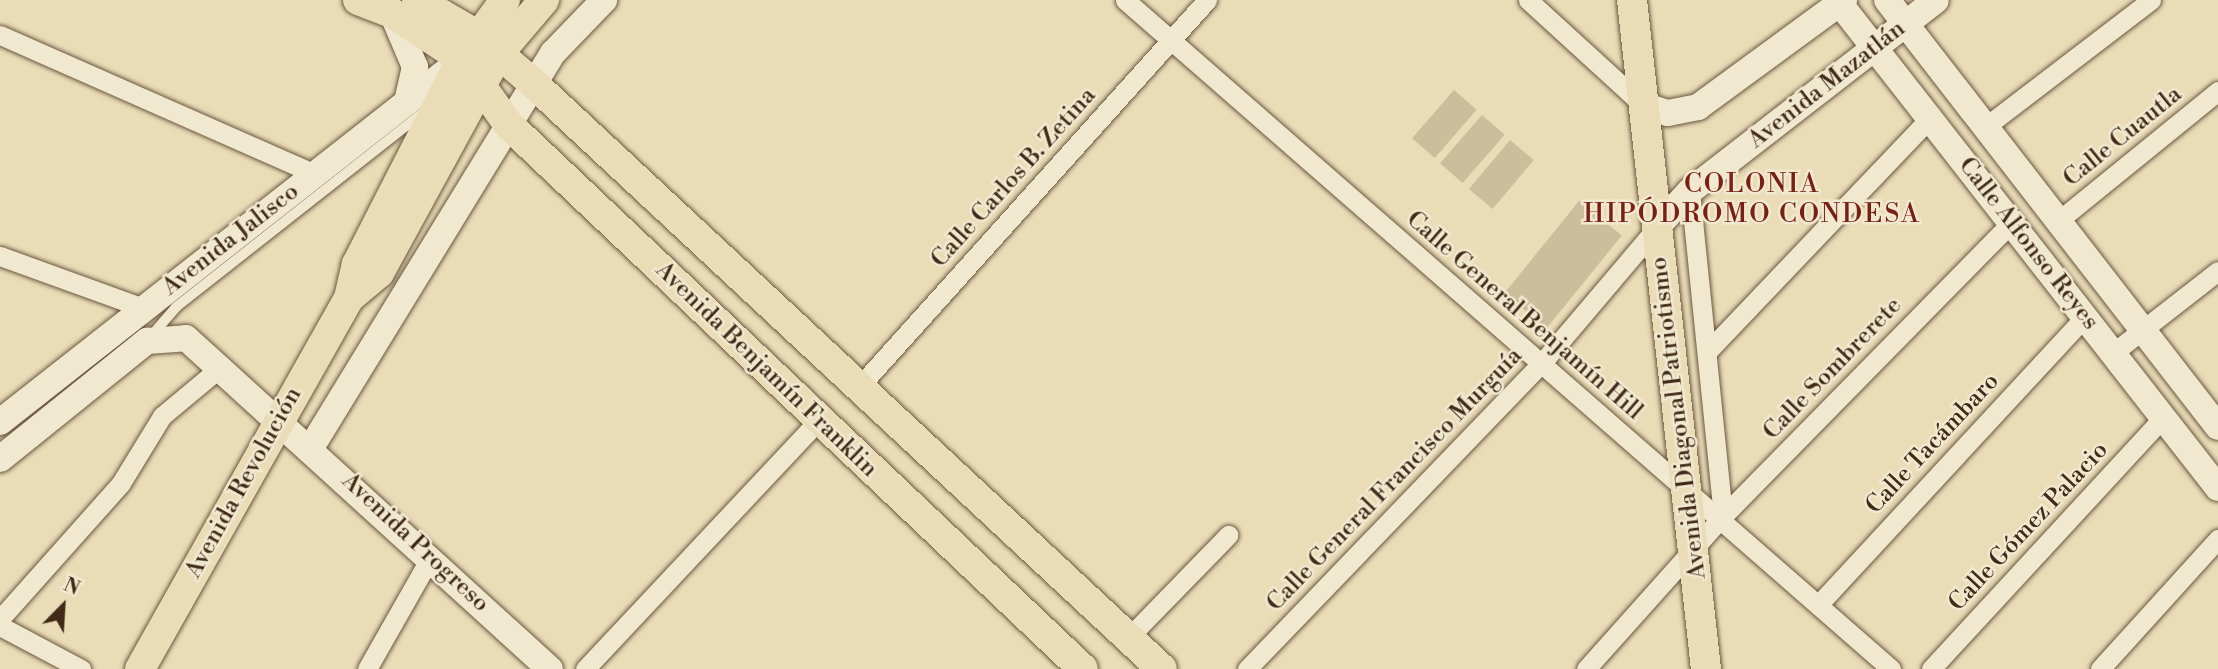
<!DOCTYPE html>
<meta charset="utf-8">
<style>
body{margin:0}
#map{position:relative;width:2218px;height:669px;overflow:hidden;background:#e9dcb7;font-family:"Libre Bodoni",serif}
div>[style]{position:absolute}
.green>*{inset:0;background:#ccbe9c;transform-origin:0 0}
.roads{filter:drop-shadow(0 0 2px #6b5740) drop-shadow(0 0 2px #6b5740)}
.lane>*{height:10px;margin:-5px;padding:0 5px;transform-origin:5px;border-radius:5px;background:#f1e8d0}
.street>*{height:19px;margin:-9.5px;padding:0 9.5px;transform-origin:9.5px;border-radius:9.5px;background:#f1e8d0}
.secondary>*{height:26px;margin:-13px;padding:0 13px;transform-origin:13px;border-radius:13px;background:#f1e8d0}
.primary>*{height:30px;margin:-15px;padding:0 15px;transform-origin:15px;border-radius:15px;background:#e9dcb7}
span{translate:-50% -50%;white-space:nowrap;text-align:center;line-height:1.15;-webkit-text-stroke:5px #f1e8d0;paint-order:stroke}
.street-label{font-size:24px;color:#412b18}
.neighbourhood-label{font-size:26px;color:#7a1f14;letter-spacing:2px}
.north{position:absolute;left:28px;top:571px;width:70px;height:70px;-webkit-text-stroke:5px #f1e8d0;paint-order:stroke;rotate:24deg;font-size:19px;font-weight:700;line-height:28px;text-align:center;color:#412b18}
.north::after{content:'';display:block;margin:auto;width:24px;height:32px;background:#412b18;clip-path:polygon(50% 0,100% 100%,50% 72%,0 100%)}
</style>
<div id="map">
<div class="green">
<i style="left:1454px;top:90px;width:30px;height:64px;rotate:41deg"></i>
<i style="left:1482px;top:115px;width:30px;height:64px;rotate:41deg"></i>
<i style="left:1510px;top:140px;width:31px;height:64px;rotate:40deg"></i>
<i style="left:1579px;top:201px;width:55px;height:119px;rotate:39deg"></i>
</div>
<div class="roads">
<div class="lane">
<i style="left:152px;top:335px;width:37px;rotate:-49deg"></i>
<i style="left:176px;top:307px;width:315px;rotate:-38.2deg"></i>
</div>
<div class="street">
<i style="left:1125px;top:0;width:1017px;rotate:41.13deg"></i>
<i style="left:1528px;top:0;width:156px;rotate:42.4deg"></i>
<i style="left:0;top:35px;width:344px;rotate:23.8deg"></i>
<i style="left:1985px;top:127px;width:209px;rotate:-37.4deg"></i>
<i style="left:1690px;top:191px;width:327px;rotate:84.2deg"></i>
<i style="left:2058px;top:221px;width:206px;rotate:-39.1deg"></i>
<i style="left:0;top:256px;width:153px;rotate:19.9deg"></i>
<i style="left:1707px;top:352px;width:323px;rotate:-46.4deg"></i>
<i style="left:2113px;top:353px;width:133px;rotate:-38deg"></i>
<i style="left:858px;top:388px;width:522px;rotate:-48.03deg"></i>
<i style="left:1818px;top:605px;width:393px;rotate:-47.2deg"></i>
<i style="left:0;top:619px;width:182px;rotate:-48.3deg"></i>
<i style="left:121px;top:483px;width:79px;rotate:-58.5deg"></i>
<i style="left:162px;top:416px;width:78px;rotate:-39.8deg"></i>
<i style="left:0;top:626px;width:92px;rotate:28deg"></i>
<i style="left:1128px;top:638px;width:144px;rotate:-45.8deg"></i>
<i style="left:367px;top:669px;width:128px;rotate:-60.4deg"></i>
<i style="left:585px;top:669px;width:340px;rotate:-46.8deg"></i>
<i style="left:1247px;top:669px;width:424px;rotate:-46.1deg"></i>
<i style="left:1541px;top:364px;width:180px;rotate:-49.7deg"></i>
<i style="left:1586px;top:669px;width:205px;rotate:-48.2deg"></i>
<i style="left:1723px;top:516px;width:411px;rotate:-45.5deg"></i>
<i style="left:1931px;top:669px;width:342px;rotate:-47.3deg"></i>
<i style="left:2100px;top:669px;width:176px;rotate:-47.8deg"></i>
</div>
<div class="secondary">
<i style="left:1837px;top:0;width:619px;rotate:52.02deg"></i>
<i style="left:1887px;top:0;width:540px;rotate:52.22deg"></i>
<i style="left:392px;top:13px;width:59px;rotate:66.9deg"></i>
<i style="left:415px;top:67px;width:36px;rotate:103deg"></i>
<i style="left:1643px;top:105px;width:26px;rotate:18deg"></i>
<i style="left:1668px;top:113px;width:31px;rotate:-11deg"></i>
<i style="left:1698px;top:107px;width:181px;rotate:-36.2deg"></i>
<i style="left:1657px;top:227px;width:49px;rotate:-47.5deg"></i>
<i style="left:1690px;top:191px;width:311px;rotate:-37.8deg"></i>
<i style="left:0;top:422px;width:588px;rotate:-38.16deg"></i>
<i style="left:312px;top:446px;width:461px;rotate:-58.5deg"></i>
<i style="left:553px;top:53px;width:74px;rotate:-46.1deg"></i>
<i style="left:0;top:459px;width:189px;rotate:-38.8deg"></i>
<i style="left:147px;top:341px;width:39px;rotate:-4deg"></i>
<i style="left:186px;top:338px;width:492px;rotate:42.3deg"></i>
</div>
<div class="primary">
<i style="left:358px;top:0;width:36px;rotate:21deg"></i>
<i style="left:392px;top:13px;width:84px;rotate:33.3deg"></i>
<i style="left:462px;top:59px;width:80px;rotate:54.7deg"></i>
<i style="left:508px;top:124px;width:792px;rotate:43.47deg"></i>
<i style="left:417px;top:0;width:69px;rotate:30.3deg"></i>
<i style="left:477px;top:35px;width:75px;rotate:40.7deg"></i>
<i style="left:534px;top:84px;width:858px;rotate:42.97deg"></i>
<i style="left:1632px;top:0;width:673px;rotate:83.69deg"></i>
<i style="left:349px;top:298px;width:39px;rotate:-40deg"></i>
<i style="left:379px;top:273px;width:251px;rotate:-61.4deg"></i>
<i style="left:499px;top:53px;width:70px;rotate:-49.7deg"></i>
<i style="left:140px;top:669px;width:426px;rotate:-60.6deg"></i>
<i style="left:349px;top:298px;width:35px;rotate:-77deg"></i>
<i style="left:357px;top:264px;width:230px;rotate:-62.9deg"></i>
<i style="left:462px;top:59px;width:73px;rotate:-53.9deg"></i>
</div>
</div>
<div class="street-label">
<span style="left:1827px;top:85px;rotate:-38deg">Avenida Mazatlán</span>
<span style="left:2123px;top:137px;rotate:-39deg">Calle Cuautla</span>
<span style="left:1014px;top:178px;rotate:-48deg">Calle Carlos B. Zetina</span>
<span style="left:231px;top:240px;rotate:-38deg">Avenida Jalisco</span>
<span style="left:2028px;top:244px;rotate:52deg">Calle Alfonso Reyes</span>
<span style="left:1524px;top:316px;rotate:41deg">Calle General Benjamín Hill</span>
<span style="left:1833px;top:369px;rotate:-46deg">Calle Sombrerete</span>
<span style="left:766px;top:370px;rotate:44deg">Avenida Benjamín Franklin</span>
<span style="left:1679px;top:418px;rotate:-97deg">Avenida Diagonal Patriotismo</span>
<span style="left:1933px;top:444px;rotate:-47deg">Calle Tacámbaro</span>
<span style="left:1395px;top:480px;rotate:-46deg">Calle General Francisco Murguía</span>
<span style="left:244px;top:483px;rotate:-61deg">Avenida Revolución</span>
<span style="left:2029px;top:527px;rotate:-47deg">Calle Gómez Palacio</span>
<span style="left:415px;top:543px;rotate:43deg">Avenida Progreso</span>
</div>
<div class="neighbourhood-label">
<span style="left:1752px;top:200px">COLONIA<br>HIPÓDROMO CONDESA</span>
</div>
<div class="north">N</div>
</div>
